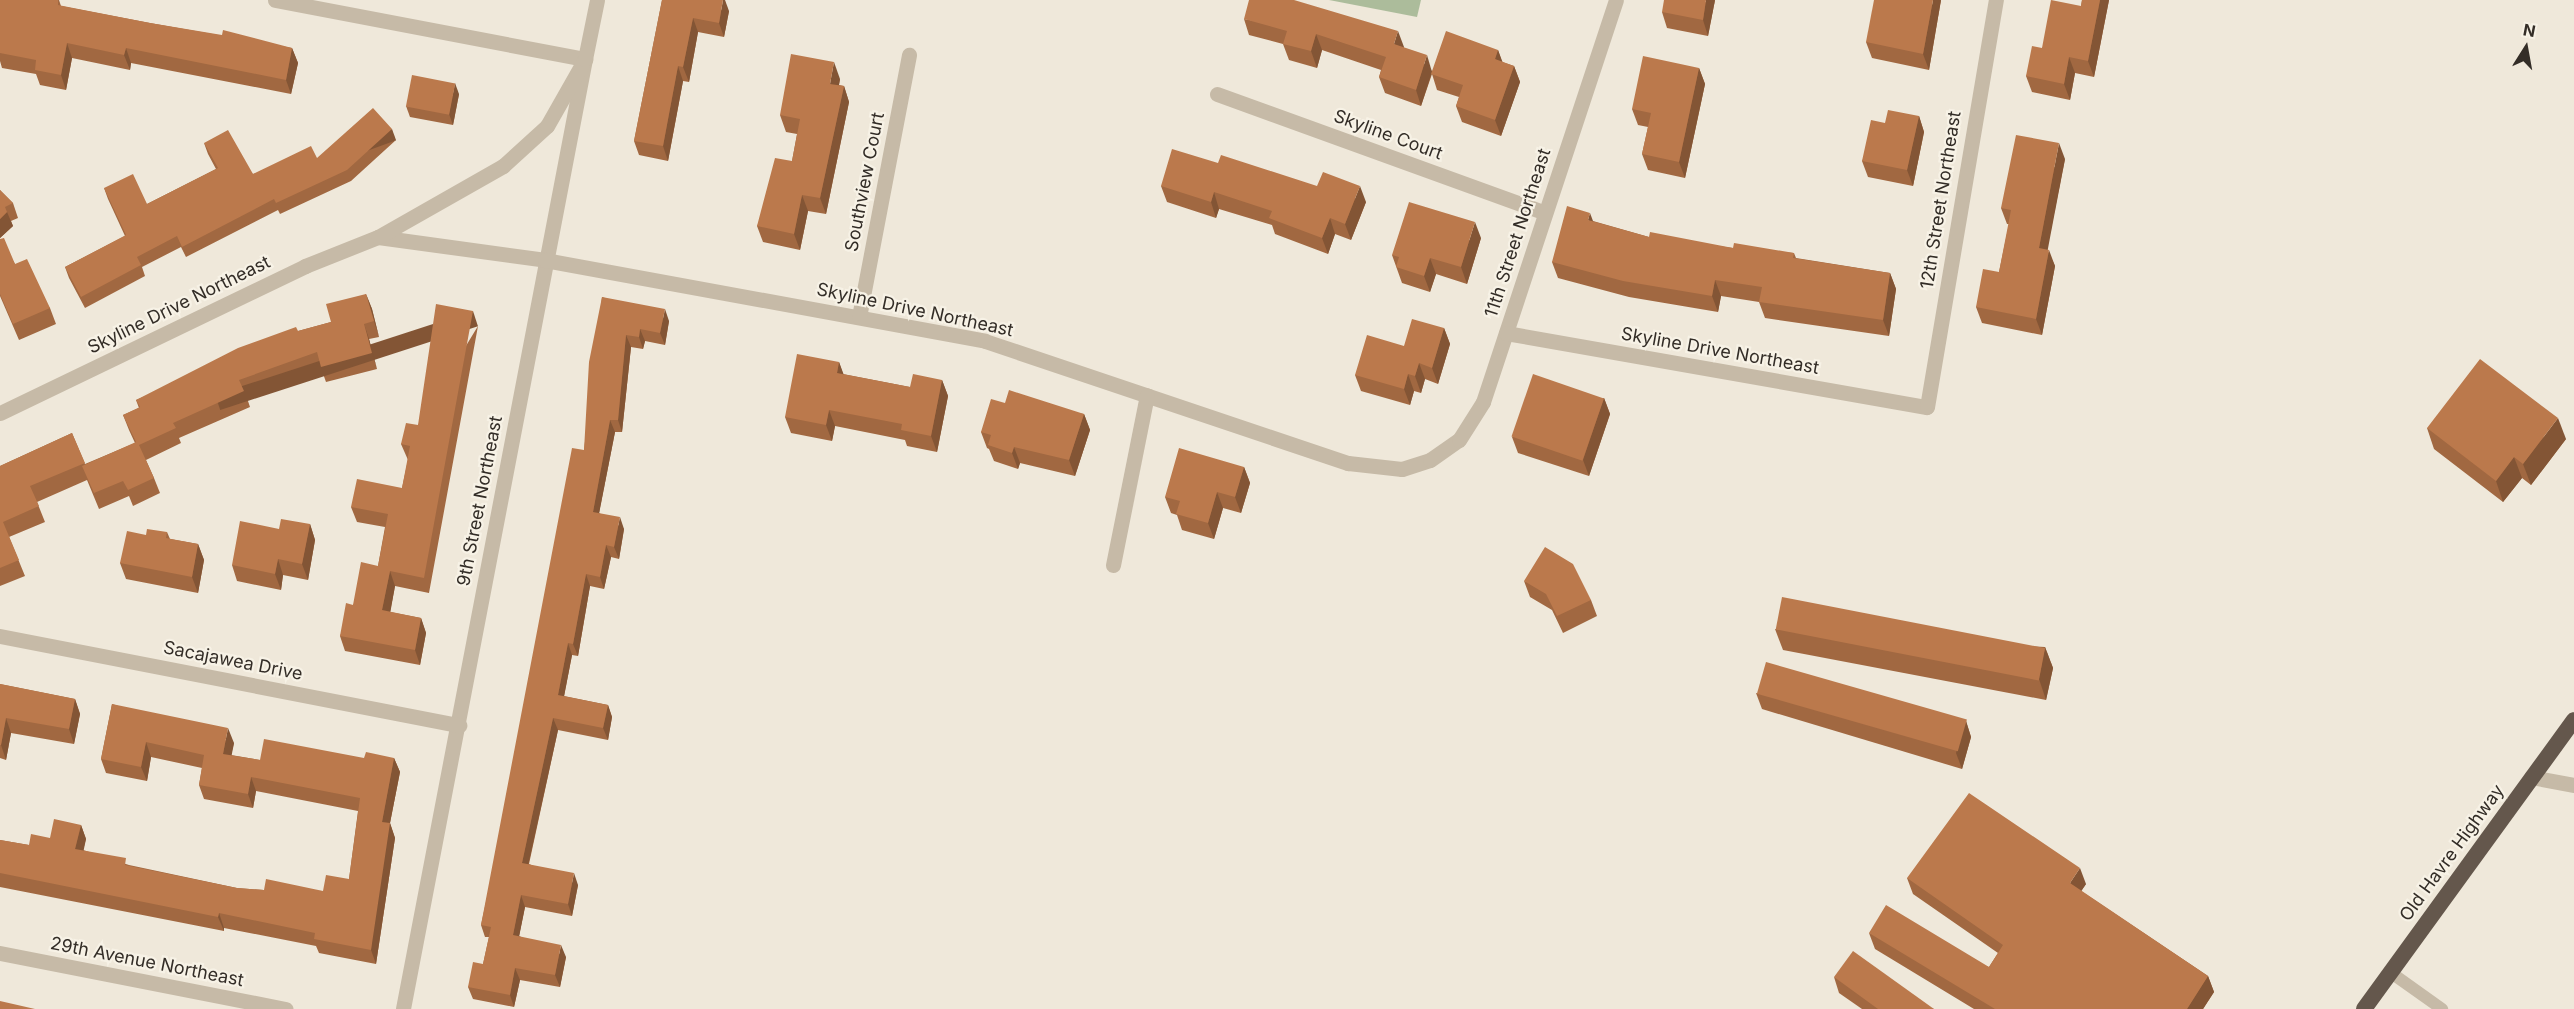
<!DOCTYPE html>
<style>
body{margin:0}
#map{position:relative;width:2574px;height:1009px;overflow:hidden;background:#efe8da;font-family:Inter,sans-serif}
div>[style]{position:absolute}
.green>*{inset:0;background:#acbc9b}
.service>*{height:12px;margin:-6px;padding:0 6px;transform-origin:6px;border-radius:6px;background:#c6baa7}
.minor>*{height:15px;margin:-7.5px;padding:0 7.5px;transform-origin:7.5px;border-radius:7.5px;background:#c6baa7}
.tertiary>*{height:15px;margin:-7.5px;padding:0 7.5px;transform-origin:7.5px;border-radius:7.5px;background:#c6baa7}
.trunk>*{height:16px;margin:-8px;padding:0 8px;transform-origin:8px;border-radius:8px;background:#64574c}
.wall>*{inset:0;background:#a16841}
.shaded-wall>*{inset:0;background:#835535;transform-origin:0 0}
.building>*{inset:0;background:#bb794c;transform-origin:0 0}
span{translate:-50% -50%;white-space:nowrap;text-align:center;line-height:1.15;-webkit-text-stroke:4.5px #f7f2e6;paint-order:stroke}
.street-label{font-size:18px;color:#332d27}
.north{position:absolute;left:2496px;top:18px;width:60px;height:60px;-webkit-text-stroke:4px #f7f2e6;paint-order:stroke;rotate:11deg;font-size:16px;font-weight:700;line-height:24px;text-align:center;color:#332d27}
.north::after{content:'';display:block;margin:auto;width:21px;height:27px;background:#332d27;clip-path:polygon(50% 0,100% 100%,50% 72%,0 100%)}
</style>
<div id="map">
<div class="green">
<i style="clip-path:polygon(1329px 0,1421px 0,1417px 17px)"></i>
</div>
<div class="service">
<i style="left:2390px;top:972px;width:64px;rotate:35.4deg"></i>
</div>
<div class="minor">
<i style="left:275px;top:0;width:316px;rotate:10.8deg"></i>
<i style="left:585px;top:59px;width:967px;rotate:100.85deg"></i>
<i style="left:1217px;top:94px;width:349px;rotate:19.9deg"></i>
<i style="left:378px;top:237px;width:169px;rotate:7.8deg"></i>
<i style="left:545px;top:260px;width:447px;rotate:10.4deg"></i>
<i style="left:985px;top:341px;width:383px;rotate:18.6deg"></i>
<i style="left:1348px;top:463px;width:54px;rotate:6.3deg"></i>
<i style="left:1402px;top:469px;width:29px;rotate:-18deg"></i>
<i style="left:1430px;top:460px;width:35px;rotate:-35deg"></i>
<i style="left:1459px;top:440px;width:45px;rotate:-57.7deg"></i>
<i style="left:1483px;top:402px;width:423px;rotate:-71.7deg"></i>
<i style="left:859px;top:317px;width:267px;rotate:-79.2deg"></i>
<i style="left:1506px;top:333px;width:427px;rotate:10deg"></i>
<i style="left:1927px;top:407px;width:413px;rotate:-80.4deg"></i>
<i style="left:1113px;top:565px;width:173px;rotate:-78.7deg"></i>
<i style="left:0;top:636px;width:468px;rotate:11deg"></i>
<i style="left:2531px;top:777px;width:44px;rotate:10.5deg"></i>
<i style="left:0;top:953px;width:291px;rotate:11.1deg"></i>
</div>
<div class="tertiary">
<i style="left:0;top:413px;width:339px;rotate:-25.7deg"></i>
<i style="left:305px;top:266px;width:79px;rotate:-21.7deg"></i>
<i style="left:378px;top:237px;width:144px;rotate:-29.6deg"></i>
<i style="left:503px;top:166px;width:59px;rotate:-42.3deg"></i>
<i style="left:547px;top:126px;width:77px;rotate:-60.4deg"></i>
<i style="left:585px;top:59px;width:60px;rotate:-78.5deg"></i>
</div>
<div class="trunk">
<i style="left:2364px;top:1009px;width:357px;rotate:-54deg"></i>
</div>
<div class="wall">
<i style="clip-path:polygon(0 0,59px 0,61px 6px,150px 23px,292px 48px,298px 63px,291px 94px,131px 63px,130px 70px,72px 58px,66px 90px,40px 85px,36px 74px,2px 68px,0 61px)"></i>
<i style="clip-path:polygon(662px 0,729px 11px,724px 37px,698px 32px,689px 82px,683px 81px,668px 161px,639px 155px,634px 141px)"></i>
<i style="clip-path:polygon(1715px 0,1708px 36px,1667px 28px,1662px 12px)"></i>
<i style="clip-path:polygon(1941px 0,1929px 70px,1872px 58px,1866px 42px)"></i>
<i style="clip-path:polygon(2082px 0,2109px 0,2094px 77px,2075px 73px,2070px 100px,2032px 92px,2026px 76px,2042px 48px,2081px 6px)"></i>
<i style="clip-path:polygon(1244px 19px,1404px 47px,1404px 48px,1432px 71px,1498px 50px,1502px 62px,1514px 66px,1520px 82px,1501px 136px,1462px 122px,1456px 106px,1459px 97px,1437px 90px,1432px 74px,1421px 106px,1385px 93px,1379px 77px,1381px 70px,1322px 50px,1317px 68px,1289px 60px,1283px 44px,1249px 35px)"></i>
<i style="clip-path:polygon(1699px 68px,1705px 84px,1685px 178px,1648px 170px,1642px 154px,1648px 127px,1638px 125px,1632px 109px)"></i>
<i style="clip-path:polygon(840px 79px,839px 85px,844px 86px,849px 102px,826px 214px,808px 211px,800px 250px,763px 242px,757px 226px,792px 161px,797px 134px,786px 132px,780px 115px)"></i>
<i style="clip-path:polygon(459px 94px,453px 125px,410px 117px,406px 106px)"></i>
<i style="clip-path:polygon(1919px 116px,1924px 132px,1913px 186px,1868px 177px,1862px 161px,1885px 123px)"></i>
<i style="clip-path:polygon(396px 140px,351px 181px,280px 214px,278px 210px,186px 257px,181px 247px,142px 267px,145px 276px,85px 308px,69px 278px,65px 267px,125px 236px,108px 199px,104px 188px,147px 204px,216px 169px,208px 154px,204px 143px,253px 174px)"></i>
<i style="clip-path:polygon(2065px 159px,2047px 249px,2055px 266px,2042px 335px,1982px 323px,1976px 307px,1999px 272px,2009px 224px,2007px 224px,2001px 208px)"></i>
<i style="clip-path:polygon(1218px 163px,1366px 202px,1351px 240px,1335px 234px,1328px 254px,1275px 234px,1272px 225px,1219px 209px,1216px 218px,1167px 202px,1161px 186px)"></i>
<i style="clip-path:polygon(0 190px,13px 203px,18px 218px,11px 221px,13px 226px,0 238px)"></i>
<i style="clip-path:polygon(1593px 221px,1649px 237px,1733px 248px,1794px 253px,1796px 258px,1890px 273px,1896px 289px,1889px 336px,1765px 318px,1759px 302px,1721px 296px,1718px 312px,1629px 297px,1558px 278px,1552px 262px)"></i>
<i style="clip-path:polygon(1481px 238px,1467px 284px,1436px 274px,1430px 292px,1402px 283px,1392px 255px)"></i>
<i style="clip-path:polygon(0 239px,15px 264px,50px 308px,56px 324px,19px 340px,0 296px)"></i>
<i style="clip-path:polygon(366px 294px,372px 309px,379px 337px,369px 339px,377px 369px,326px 382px,321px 368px,246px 395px,250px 407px,179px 438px,181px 443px,146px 460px,154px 478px,160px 493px,133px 506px,129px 496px,99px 509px,87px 480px,37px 502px,45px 522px,9px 537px,25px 576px,0 586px,0 466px,72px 433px,85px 464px,135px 443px,129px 430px,123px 415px,139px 408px,136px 400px,298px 331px,331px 322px)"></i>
<i style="clip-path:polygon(602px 297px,669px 321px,665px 345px,645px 341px,643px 349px,631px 347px,622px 432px,615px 432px,599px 513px,624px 529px,619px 559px,611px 557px,604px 589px,590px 586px,578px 656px,572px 655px,564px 696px,608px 705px,612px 717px,608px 740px,558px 730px,529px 864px,578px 885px,572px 916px,525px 907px,519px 936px,566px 957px,560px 987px,520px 980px,514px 1007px,473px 999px,468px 987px,483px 964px,489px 937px,485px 937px,481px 925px,584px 450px)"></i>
<i style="clip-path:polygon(478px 326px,429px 593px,395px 586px,390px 612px,421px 618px,426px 633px,420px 665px,345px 651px,340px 636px,353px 605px,378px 566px,385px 527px,357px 522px,351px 507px,402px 488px,408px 460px,401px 444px,418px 425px)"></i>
<i style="clip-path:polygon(1444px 328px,1450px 344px,1438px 384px,1425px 379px,1421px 393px,1414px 391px,1410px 405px,1361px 391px,1355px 375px,1404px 346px)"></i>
<i style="clip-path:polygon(839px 362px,843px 374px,910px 387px,942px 380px,948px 396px,937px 452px,907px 446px,905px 440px,835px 426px,832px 441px,791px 433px,785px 417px)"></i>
<i style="clip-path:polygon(1604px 398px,1610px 414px,1589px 476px,1518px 453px,1512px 437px)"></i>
<i style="clip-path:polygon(1005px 403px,1084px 414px,1090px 430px,1075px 476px,1020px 463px,1018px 469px,994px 461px,989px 449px,987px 448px,981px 432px)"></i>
<i style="clip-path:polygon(2427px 428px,2566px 439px,2531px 485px,2522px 478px,2503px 502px,2434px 449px)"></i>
<i style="clip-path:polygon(1244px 467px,1250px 483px,1241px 513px,1223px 508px,1214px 539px,1182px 530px,1177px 515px,1171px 513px,1165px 497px)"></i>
<i style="clip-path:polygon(310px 524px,315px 540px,308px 580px,283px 575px,281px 590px,237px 581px,232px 565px)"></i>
<i style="clip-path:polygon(167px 532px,170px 539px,198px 544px,204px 560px,198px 593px,126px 579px,120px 563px,146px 535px)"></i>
<i style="clip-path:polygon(1524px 581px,1591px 600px,1597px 616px,1563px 633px,1552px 610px,1530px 597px)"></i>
<i style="clip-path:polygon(1775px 629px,2045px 647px,2053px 668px,2046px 700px,1783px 650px)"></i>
<i style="clip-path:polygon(0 684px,75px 699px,80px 714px,74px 744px,11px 733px,6px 760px,0 758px)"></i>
<i style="clip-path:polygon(1756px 693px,1966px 721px,1971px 737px,1962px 769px,1762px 709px)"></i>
<i style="clip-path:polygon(112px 704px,234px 743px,231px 755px,260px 760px,394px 758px,400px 772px,390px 823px,395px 838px,376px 964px,319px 953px,316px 946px,224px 928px,224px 931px,0 887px,0 840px,29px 845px,50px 838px,81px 825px,86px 839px,83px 850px,129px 865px,237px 888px,264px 890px,323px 891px,349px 879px,358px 811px,256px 791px,253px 808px,204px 799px,199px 785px,202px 768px,151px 757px,147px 781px,106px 773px,101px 759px)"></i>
<i style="clip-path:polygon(1907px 878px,2086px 884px,2081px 891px,2208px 976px,2214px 992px,2203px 1009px,1974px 1009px,1875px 949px,1869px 933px,1989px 967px,1998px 953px,1913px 894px)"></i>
<i style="clip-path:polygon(1834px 977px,1934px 1009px,1862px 1009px,1839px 993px)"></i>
</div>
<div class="shaded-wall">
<i style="clip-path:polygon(723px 0,725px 0,729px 11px,724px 37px,719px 23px)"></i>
<i style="clip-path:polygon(1706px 0,1715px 0,1708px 36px,1703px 20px)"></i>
<i style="clip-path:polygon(1933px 0,1941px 0,1929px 70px,1923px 54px)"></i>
<i style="clip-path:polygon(2100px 0,2109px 0,2094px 77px,2088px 61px)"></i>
<i style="clip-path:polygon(693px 18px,698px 32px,689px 82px,683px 67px)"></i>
<i style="clip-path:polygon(1398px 31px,1404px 47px,1400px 60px,1394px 44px)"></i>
<i style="clip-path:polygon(1316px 34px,1322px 50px,1317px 68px,1311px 51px)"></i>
<i style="clip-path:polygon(67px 43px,72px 58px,66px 90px,61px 75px)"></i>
<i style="clip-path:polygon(126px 48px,131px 63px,130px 70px,124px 55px)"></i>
<i style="clip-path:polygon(292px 48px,298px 63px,291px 94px,286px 80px)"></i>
<i style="clip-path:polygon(1498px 50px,1504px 66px,1495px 59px)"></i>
<i style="clip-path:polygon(1427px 55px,1432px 72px,1421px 106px,1416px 90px)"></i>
<i style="clip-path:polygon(2069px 57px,2075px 73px,2070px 100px,2064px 84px)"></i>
<i style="clip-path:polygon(834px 62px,840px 79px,836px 100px,830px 84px)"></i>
<i style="clip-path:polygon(678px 66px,683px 81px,668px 161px,663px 146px)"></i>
<i style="clip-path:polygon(1514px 66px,1520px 82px,1501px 136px,1495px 120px)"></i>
<i style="clip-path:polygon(1699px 68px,1705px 84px,1685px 178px,1679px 162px)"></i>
<i style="clip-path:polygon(455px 83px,459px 94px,453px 125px,449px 114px)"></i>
<i style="clip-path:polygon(844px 86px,849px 102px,826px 214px,820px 198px)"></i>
<i style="clip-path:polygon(1919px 116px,1924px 132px,1913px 186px,1907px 170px)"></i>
<i style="left:392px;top:129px;width:12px;height:61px;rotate:70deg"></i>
<i style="clip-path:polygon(2059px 143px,2065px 159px,2045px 264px,2039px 248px)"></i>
<i style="clip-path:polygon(1360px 186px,1366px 202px,1351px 240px,1345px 224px)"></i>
<i style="clip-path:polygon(1214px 192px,1219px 209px,1216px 218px,1211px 202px)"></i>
<i style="clip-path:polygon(802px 195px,808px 211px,800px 250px,794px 234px)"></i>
<i style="clip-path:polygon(7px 212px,13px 226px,0 238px,0 219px)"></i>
<i style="clip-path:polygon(1590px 213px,1596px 229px,1588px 220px)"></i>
<i style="clip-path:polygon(1330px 218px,1335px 234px,1328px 254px,1322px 238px)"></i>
<i style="clip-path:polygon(1475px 222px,1481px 238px,1467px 284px,1461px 267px)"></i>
<i style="clip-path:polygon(2049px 250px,2055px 266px,2042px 335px,2036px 319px)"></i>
<i style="clip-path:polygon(1430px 258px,1436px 274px,1430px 292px,1424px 276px)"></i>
<i style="clip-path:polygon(1890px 273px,1896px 289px,1889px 336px,1883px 320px)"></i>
<i style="clip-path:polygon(1715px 280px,1721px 296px,1718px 312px,1712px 296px)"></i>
<i style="clip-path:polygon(366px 294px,372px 309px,379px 337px,374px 321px)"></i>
<i style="clip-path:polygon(665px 309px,669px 321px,665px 345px,660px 333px)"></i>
<i style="left:473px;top:311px;width:16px;height:271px;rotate:72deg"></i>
<i style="clip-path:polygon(364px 324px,369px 339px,377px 369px,372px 353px)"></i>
<i style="clip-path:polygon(1444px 328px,1450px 344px,1438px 384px,1432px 368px)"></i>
<i style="clip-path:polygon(640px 329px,645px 341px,643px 349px,639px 337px)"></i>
<i style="clip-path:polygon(626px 335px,631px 347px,622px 432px,618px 420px)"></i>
<i style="clip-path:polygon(839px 362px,845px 378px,837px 373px)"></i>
<i style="clip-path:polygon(1419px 363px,1425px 379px,1421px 393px,1415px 376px)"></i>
<i style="clip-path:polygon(1408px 374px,1414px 391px,1410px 405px,1404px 389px)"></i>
<i style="clip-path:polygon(942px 380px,948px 396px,937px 452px,931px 436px)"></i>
<i style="clip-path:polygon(1604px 398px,1610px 414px,1589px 476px,1583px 460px)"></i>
<i style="clip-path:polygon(829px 410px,835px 426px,832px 441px,826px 425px)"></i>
<i style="clip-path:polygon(1084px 414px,1090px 430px,1075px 476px,1069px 460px)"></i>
<i style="clip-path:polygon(2558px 418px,2566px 439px,2531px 485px,2523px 464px)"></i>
<i style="clip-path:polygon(610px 420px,615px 432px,597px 524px,593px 512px)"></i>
<i style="clip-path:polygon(1014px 447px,1020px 463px,1018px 469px,1012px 453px)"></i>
<i style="clip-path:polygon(2514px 457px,2522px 478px,2503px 502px,2496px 481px)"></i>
<i style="clip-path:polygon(1244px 467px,1250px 483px,1241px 513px,1235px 497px)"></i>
<i style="clip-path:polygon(1217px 492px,1223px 508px,1214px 539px,1208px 523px)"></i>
<i style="clip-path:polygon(620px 517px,624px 529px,619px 559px,614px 547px)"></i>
<i style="clip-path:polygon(310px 524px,315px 540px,308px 580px,302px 564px)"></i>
<i style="clip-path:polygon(198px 544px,204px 560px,198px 593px,192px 577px)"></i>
<i style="clip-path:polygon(606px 545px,611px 557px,604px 589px,600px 577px)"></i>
<i style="clip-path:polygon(278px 559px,283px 575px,281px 590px,275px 574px)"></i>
<i style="clip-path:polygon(390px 571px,395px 586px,388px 625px,382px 610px)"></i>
<i style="clip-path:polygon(586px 574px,590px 586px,578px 656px,573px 644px)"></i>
<i style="clip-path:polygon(421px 618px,426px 633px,420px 665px,415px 650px)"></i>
<i style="clip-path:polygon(568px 643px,572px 655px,562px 707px,558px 695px)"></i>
<i style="clip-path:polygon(2045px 647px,2053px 668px,2046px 700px,2039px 679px)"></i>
<i style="clip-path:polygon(75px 699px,80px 714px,74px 744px,69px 729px)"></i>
<i style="clip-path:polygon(608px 705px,612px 717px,608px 740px,603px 728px)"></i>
<i style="clip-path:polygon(6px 718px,11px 733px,6px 760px,1px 745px)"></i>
<i style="clip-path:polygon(553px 718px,558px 730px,526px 875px,522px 863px)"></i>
<i style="clip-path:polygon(1966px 721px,1971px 737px,1962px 769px,1956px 753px)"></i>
<i style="clip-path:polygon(228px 728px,234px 743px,229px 769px,223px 754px)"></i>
<i style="clip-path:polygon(146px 742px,151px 757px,147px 781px,141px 767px)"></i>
<i style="clip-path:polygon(394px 758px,400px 772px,390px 823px,395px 838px,376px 964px,371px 950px,382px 822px)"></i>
<i style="clip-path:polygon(251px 777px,256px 791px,253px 808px,248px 794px)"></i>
<i style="clip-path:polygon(81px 825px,86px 839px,81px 863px,75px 849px)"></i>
<i style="clip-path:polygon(2080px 868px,2086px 884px,2076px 899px,2070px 883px)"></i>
<i style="clip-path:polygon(574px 873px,578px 885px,572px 916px,568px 904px)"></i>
<i style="clip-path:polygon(521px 895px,525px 907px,517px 947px,513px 935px)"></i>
<i style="clip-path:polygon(219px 913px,224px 928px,224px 931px,218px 917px)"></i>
<i style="clip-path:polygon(561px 945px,566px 957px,560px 987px,555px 975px)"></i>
<i style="clip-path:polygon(515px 968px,520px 980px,514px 1007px,510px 995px)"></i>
<i style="clip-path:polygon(2208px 976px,2214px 992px,2203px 1009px,2187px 1009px)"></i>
</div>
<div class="building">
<i style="clip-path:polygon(0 0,58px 0,58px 5px,150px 23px,222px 35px,223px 30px,292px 48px,286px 80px,126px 48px,124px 55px,67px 43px,61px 75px,35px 70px,36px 60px,0 53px)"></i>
<i style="clip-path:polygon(662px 0,723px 0,719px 23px,693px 18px,683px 67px,678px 66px,663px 146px,634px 141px)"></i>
<i style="clip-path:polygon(1249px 0,1294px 0,1398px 31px,1394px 44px,1427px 55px,1416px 90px,1379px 77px,1386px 57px,1316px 34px,1311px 51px,1283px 44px,1287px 31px,1244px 19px)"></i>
<i style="clip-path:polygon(1664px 0,1706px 0,1703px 20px,1662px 12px)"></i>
<i style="clip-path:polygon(1874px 0,1933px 0,1923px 54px,1866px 42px)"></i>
<i style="clip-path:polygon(2051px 0,2081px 6px,2082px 0,2100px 0,2088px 61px,2069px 57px,2064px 84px,2026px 76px,2032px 46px,2042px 48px)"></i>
<i style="clip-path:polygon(1446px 31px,1498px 50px,1495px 59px,1514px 66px,1495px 120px,1456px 106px,1463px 85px,1431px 74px)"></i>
<i style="clip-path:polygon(791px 54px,834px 62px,830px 84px,844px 86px,820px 198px,802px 195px,794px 234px,757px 226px,775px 158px,792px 161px,800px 119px,780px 115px)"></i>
<i style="clip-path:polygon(1643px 56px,1699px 68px,1679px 162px,1642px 154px,1651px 113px,1632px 109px)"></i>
<i style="left:412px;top:75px;width:44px;height:32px;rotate:11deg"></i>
<i style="clip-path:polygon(373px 108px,392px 129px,347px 170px,276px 203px,274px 199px,182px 247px,177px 236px,137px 257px,141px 265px,81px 297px,65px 267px,126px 235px,104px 188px,133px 174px,147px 204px,218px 168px,204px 143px,228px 130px,253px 174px,311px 146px,317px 158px)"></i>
<i style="clip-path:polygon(1888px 110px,1919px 116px,1907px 170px,1862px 161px,1871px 120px,1885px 123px)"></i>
<i style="clip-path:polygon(2016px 135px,2059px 143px,2039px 248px,2049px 250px,2036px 319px,1976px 307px,1983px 269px,1999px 272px,2011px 210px,2001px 208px)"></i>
<i style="clip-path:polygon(1172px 149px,1218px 163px,1221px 155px,1317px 186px,1323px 172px,1360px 186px,1345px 224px,1330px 218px,1322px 238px,1269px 218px,1272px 211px,1214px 192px,1211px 202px,1161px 186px)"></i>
<i style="clip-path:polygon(0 190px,13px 203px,5px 207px,7px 212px,0 219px)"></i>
<i style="clip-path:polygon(1409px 202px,1475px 222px,1461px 267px,1430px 258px,1424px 276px,1396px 267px,1399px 257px,1392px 255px)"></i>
<i style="clip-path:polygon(1567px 206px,1590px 213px,1588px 220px,1649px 237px,1650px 232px,1733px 248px,1734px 243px,1794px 253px,1793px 258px,1890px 273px,1883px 320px,1759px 302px,1762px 287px,1715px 280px,1712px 296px,1623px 281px,1552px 262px)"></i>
<i style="clip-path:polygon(4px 238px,15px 264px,27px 259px,50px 308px,13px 324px,0 294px,0 239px)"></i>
<i style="clip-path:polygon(366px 294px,374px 321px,364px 324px,372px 353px,321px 367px,317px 352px,239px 380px,244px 391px,173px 423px,176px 428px,139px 445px,154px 478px,128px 490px,123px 481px,94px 493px,82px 466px,136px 442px,123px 415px,140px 407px,136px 400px,238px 348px,296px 327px,298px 331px,331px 322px,326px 304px)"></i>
<i style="clip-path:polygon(602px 297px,665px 309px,660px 333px,640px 329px,639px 337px,626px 335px,618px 420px,610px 420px,593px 512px,620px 517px,614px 547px,606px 545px,600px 577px,586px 574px,573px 644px,568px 643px,558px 695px,608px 705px,603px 728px,553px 718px,522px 863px,574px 873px,568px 904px,521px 895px,513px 935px,561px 945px,555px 975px,515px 968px,510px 995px,468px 987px,473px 962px,483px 964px,491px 927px,481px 925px,572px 448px,584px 450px,589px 362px)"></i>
<i style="clip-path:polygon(436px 304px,473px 311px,424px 578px,390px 571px,382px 610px,421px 618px,415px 650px,340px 636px,346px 603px,353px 605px,361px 562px,378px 566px,388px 514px,351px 507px,357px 479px,402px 488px,410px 446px,401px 444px,406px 423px,418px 425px)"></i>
<i style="clip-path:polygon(1412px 319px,1444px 328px,1432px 368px,1419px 363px,1415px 376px,1408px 374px,1404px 389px,1355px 375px,1367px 335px,1404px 346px)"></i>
<i style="clip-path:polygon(797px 354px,839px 362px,837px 373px,910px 387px,913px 374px,942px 380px,931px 436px,901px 430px,902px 424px,829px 410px,826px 425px,785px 417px)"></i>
<i style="clip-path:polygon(2480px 359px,2558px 418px,2523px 464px,2514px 457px,2496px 481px,2427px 428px)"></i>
<i style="left:1533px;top:374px;width:75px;height:66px;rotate:19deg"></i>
<i style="clip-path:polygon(1009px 390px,1084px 414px,1069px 460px,1014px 447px,1012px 453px,988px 445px,991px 435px,981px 432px,991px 399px,1005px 403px)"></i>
<i style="clip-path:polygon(72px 433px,85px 463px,30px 486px,39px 506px,3px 522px,19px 560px,0 568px,0 466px)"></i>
<i style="clip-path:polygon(1179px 448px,1244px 467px,1235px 497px,1217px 492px,1208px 523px,1176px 514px,1180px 501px,1165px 497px)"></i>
<i style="clip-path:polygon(281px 519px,310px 524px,302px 564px,278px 559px,275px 574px,232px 565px,240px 521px,279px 529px)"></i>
<i style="clip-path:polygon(147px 529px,167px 532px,166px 538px,198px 544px,192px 577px,120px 563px,127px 531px,146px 535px)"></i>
<i style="clip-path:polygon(1545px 547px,1573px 564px,1591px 600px,1557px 616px,1546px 594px,1524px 581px)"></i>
<i style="left:1782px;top:597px;width:268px;height:33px;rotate:11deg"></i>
<i style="left:1766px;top:662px;width:209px;height:33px;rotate:16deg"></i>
<i style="clip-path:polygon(0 684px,75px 699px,69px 729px,6px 718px,1px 745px,0 745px)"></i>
<i style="clip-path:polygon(112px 704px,228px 728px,223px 754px,260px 760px,264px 739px,364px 758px,366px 752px,394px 758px,382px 822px,390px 823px,371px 950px,314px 939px,315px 933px,219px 913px,218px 917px,0 873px,0 840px,29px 845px,31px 834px,50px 838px,54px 819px,81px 825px,75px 849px,126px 858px,125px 865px,237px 888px,264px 890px,266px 879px,323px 891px,326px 875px,349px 879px,360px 798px,251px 777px,248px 794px,199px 785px,204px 755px,146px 742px,141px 767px,101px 759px)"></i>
<i style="clip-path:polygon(1969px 793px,2080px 868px,2070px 883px,2208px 976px,2187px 1009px,1995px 1009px,1869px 933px,1886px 905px,1989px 967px,2003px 945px,1907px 878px)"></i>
<i style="clip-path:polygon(1853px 951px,1934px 1009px,1878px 1009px,1834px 977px)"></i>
<i style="clip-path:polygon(0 1001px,35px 1009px,0 1009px)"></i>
</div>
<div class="street-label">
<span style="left:1388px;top:135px;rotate:20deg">Skyline Court</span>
<span style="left:865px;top:182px;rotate:-79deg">Southview Court</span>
<span style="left:1941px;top:200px;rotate:-81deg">12th Street Northeast</span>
<span style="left:1518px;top:233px;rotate:-72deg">11th Street Northeast</span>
<span style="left:179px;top:305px;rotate:-26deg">Skyline Drive Northeast</span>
<span style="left:915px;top:310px;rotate:12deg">Skyline Drive Northeast</span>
<span style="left:1720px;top:351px;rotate:10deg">Skyline Drive Northeast</span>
<span style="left:480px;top:501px;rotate:-79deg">9th Street Northeast</span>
<span style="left:233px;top:661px;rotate:11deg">Sacajawea Drive</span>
<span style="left:2452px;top:853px;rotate:-54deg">Old Havre Highway</span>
<span style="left:147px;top:962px;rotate:11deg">29th Avenue Northeast</span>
</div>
<div class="north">N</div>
</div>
